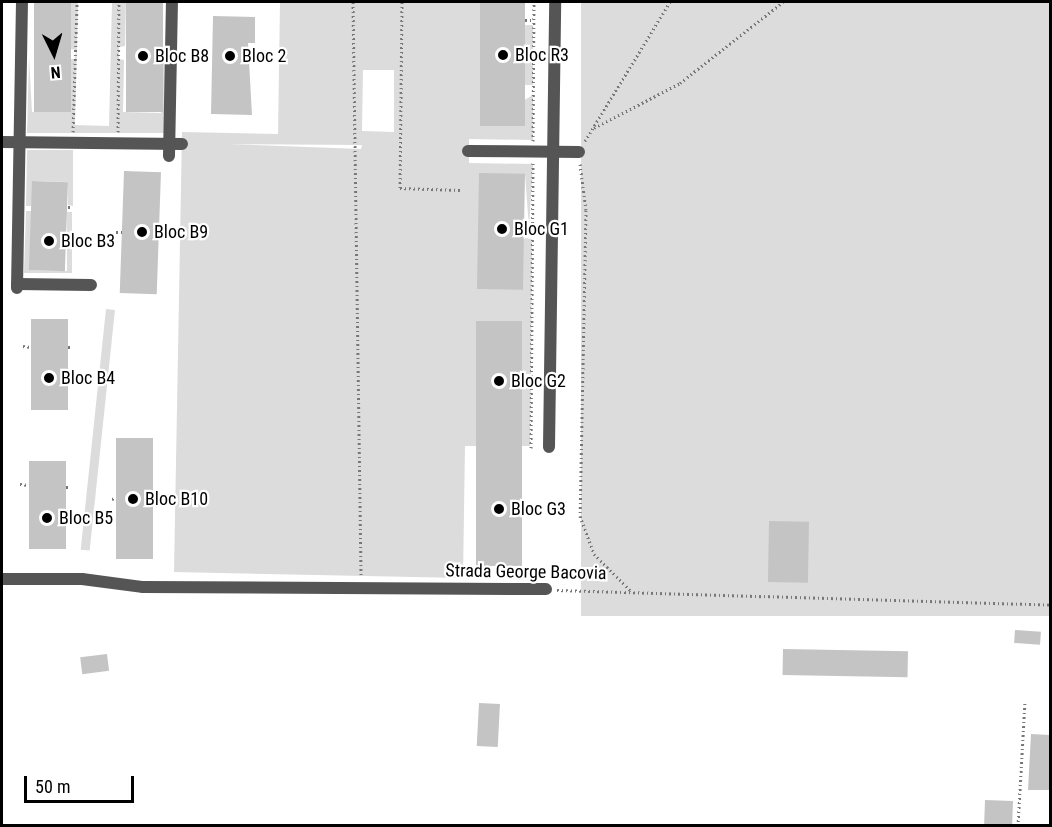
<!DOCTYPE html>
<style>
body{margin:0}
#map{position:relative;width:1052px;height:827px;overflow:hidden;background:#fff;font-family:"Roboto Condensed",sans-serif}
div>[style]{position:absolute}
.green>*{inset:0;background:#dcdcdc;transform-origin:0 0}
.building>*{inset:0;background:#c4c4c4;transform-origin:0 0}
.path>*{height:3px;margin-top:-1.5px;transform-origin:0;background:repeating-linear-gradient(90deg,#777 0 1.5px,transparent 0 4.5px)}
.street>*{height:12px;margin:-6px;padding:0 6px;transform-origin:6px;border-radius:6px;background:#555}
.dots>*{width:16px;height:16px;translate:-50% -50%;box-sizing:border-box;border:3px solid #fff;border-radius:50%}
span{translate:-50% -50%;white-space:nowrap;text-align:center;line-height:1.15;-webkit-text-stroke:4.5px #fff;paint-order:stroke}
.poi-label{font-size:18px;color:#000}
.left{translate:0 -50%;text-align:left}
.street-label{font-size:18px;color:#000}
.frame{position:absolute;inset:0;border:3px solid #000;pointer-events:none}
.north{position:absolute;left:24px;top:24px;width:60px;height:60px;-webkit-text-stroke:4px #fff;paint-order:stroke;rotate:175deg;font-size:16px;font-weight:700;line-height:24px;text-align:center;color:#000}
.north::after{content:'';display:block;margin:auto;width:21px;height:27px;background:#000;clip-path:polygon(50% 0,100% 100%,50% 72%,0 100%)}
.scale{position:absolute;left:24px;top:776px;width:110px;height:27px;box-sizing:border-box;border:3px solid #000;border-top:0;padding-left:8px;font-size:18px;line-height:21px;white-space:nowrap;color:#000;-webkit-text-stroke:4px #fff;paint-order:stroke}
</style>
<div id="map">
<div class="green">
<i style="clip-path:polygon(71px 2px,78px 2px,75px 125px,109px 126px,112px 2px,126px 2px,125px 46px,119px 47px,119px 59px,124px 60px,123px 112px,161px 113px,162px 58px,167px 58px,165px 133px,27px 133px,29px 57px,32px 112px,69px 112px,70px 59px,75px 59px,76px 50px,70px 49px)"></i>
<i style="clip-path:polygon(evenodd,280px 2px,480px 2px,480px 126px,533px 95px,533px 140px,469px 139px,469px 163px,533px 164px,529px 228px,525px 174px,479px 174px,479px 289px,525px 238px,532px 239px,531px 374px,522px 374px,522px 321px,476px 321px,521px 384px,531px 384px,530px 446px,465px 446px,463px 578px,174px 572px,182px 132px,278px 134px,280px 2px,363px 70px,394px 70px,394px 132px,362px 131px,363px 70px,280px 2px,226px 144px,361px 145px,362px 146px,361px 149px,226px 144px)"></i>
<i style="left:581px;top:2px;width:469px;height:614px"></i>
<i style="left:525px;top:25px;width:8px;height:60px"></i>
<i style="clip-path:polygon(27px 150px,73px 150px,73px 206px,68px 205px,68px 182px,33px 181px,32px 206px,26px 206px)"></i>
<i style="clip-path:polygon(26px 211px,32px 211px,31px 270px,67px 271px,67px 212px,72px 212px,72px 273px,24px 273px)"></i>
<i style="left:106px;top:309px;width:9px;height:242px;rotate:6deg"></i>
</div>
<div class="building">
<i style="left:34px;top:2px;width:37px;height:110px"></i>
<i style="left:126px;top:2px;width:37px;height:110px"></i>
<i style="left:480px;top:2px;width:45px;height:124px"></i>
<i style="clip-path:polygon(213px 16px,255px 17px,255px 43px,248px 43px,252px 115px,211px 114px)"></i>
<i style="left:124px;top:171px;width:37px;height:122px;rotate:2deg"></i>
<i style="left:479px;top:173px;width:46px;height:116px;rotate:1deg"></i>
<i style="left:32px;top:181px;width:36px;height:89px;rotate:2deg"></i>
<i style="left:31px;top:319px;width:37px;height:91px"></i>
<i style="left:476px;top:321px;width:46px;height:245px"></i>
<i style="left:116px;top:438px;width:37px;height:121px"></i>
<i style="left:29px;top:461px;width:37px;height:88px"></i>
<i style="left:769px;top:521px;width:40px;height:61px;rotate:1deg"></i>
<i style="left:1015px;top:630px;width:26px;height:13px;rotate:4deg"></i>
<i style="left:783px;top:649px;width:125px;height:26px;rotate:1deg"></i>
<i style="left:107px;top:654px;width:17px;height:27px;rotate:83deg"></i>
<i style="left:479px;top:703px;width:21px;height:43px;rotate:3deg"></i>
<i style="clip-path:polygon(1031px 734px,1050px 735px,1050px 790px,1028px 790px)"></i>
<i style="left:985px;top:800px;width:28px;height:25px;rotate:2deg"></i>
</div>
<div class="path">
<i style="left:353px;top:2px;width:574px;rotate:89.2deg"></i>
<i style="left:402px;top:2px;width:186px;rotate:90.6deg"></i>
<i style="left:400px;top:188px;width:60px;rotate:1.9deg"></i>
<i style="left:525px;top:20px;width:9px"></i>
<i style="left:594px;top:128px;width:97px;rotate:-27.6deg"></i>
<i style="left:680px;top:83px;width:131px;rotate:-38.2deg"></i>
<i style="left:73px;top:132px;width:130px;rotate:-88.2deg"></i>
<i style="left:118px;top:132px;width:130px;rotate:-89.6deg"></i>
<i style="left:533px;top:141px;width:139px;rotate:-89.6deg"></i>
<i style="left:585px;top:141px;width:163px;rotate:-58.6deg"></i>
<i style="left:580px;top:164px;width:46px;rotate:82.6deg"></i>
<i style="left:586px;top:210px;width:306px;rotate:91.1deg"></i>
<i style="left:580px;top:516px;width:40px;rotate:69.8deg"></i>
<i style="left:594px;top:554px;width:52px;rotate:45deg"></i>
<i style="left:68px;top:207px;width:5px"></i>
<i style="left:116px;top:232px;width:7px"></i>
<i style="left:160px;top:233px;width:4px"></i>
<i style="left:23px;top:346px;width:8px;rotate:7deg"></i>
<i style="left:68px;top:347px;width:3px"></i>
<i style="left:521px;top:379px;width:10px;rotate:-6deg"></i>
<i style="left:531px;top:448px;width:286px;rotate:-89.6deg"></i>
<i style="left:20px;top:484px;width:9px;rotate:6deg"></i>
<i style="left:66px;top:487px;width:4px"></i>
<i style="left:112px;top:499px;width:3px;rotate:-18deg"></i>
<i style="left:152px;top:499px;width:6px"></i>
<i style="left:557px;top:590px;width:493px;rotate:1.7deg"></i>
<i style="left:1018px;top:826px;width:125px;rotate:-86.8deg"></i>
</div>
<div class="street">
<i style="left:2px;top:142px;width:180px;rotate:0.6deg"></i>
<i style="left:468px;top:151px;width:111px;rotate:0.5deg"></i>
<i style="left:169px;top:156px;width:154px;rotate:-88.9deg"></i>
<i style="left:17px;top:284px;width:74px;rotate:0.8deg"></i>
<i style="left:17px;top:288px;width:286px;rotate:-89deg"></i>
<i style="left:549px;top:447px;width:445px;rotate:-89.2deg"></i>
<i style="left:2px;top:579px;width:80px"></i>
<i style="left:82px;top:579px;width:62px;rotate:7.5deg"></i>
<i style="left:143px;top:587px;width:403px;rotate:0.3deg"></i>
</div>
<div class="dots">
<i style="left:503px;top:55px;background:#000"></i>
<i style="left:143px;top:56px;background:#000"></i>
<i style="left:230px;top:56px;background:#000"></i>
<i style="left:502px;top:229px;background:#000"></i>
<i style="left:142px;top:232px;background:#000"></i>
<i style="left:49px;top:241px;background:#000"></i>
<i style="left:49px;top:378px;background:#000"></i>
<i style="left:499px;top:381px;background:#000"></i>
<i style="left:133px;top:499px;background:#000"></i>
<i style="left:499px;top:509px;background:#000"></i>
<i style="left:47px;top:518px;background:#000"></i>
</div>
<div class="poi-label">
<span class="left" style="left:515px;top:55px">Bloc R3</span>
<span class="left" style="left:155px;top:56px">Bloc B8</span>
<span class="left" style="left:242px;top:56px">Bloc 2</span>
<span class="left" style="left:514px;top:229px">Bloc G1</span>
<span class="left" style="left:154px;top:232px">Bloc B9</span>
<span class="left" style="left:61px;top:241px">Bloc B3</span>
<span class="left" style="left:61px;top:378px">Bloc B4</span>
<span class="left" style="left:511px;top:381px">Bloc G2</span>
<span class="left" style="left:145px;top:499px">Bloc B10</span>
<span class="left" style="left:511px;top:509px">Bloc G3</span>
<span class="left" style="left:59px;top:518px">Bloc B5</span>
</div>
<div class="street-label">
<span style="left:526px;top:572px;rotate:1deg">Strada George Bacovia</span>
</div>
<div class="frame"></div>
<div class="north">N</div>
<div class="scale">50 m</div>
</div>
